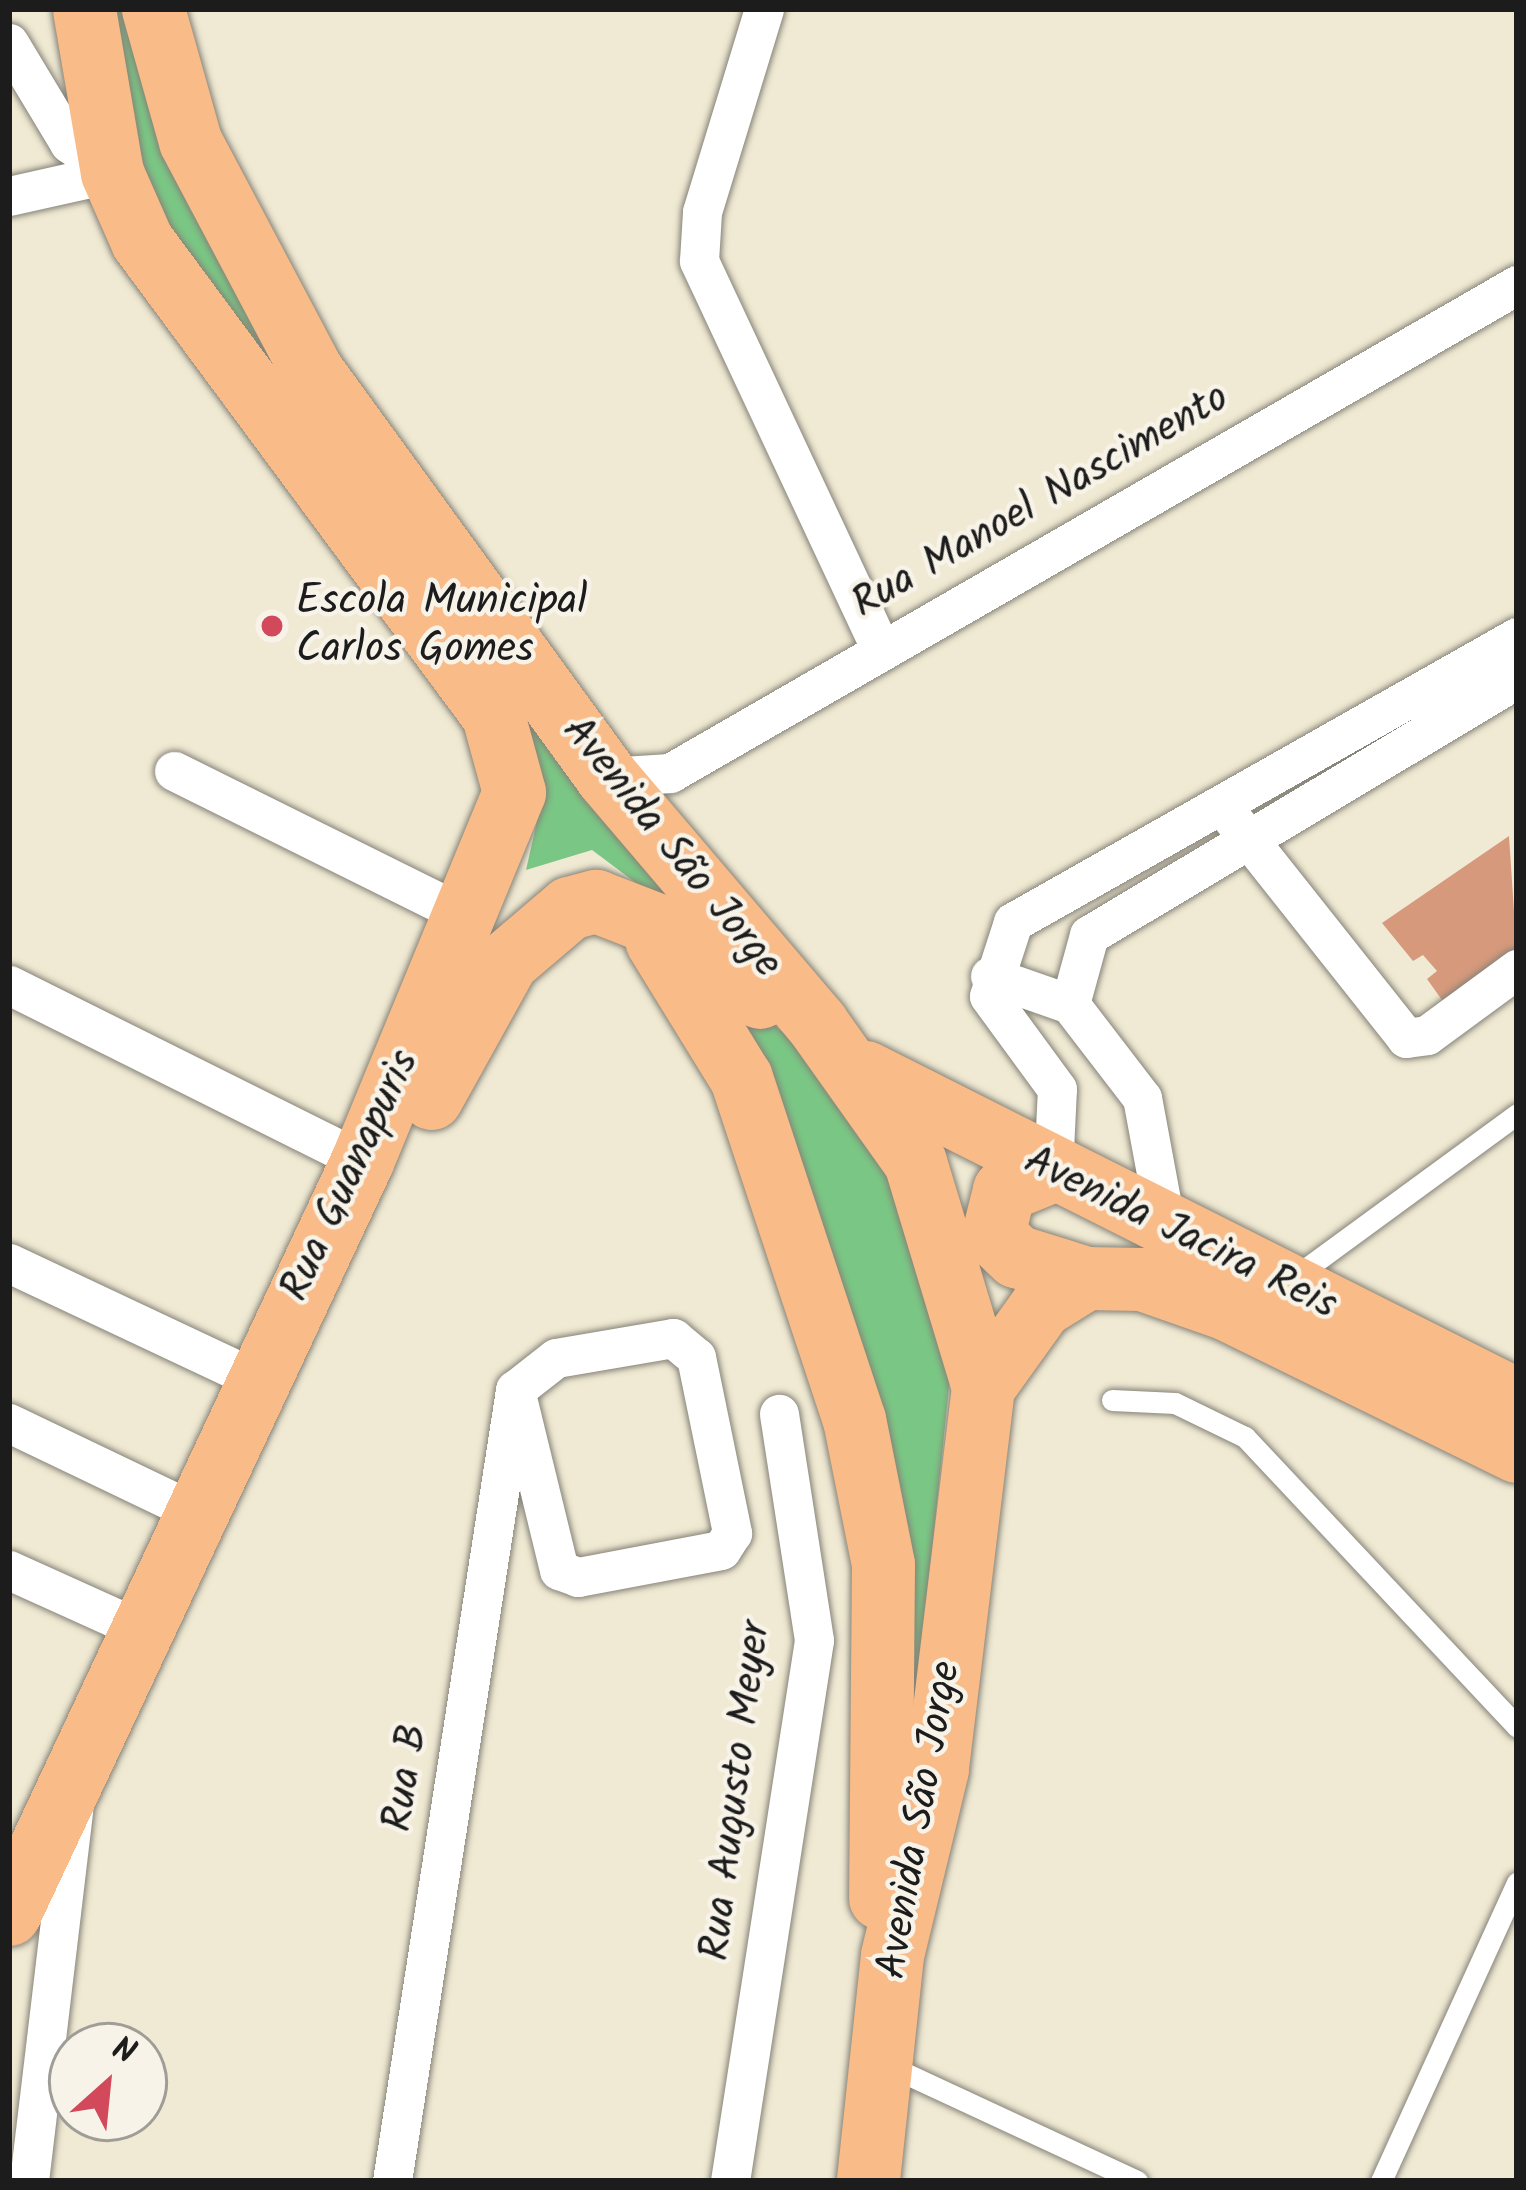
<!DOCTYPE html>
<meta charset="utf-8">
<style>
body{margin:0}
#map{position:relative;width:1526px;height:2190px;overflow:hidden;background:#f0ead4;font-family:Kalam,sans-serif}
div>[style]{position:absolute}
.green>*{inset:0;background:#7ac785}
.building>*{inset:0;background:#d6997c}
.roads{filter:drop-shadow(0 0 3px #868378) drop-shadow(0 0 3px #868378)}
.service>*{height:21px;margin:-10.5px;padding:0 10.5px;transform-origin:10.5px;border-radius:10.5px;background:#fff}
.minor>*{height:39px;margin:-19.5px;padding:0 19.5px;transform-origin:19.5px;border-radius:19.5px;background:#fff}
.primary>*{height:63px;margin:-31.5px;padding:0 31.5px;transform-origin:31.5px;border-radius:31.5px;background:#f9bc89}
.dots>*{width:33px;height:33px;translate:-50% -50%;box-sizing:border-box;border:6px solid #f7f3e8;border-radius:50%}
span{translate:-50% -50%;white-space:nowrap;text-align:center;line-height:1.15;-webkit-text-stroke:9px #f7f3e8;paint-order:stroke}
.street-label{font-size:42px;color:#1c1c1c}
.poi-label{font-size:42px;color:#1c1c1c}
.left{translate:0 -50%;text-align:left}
.frame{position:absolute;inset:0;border:12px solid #1c1c1c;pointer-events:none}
.north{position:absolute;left:48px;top:2022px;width:120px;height:120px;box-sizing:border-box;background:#f7f3e8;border:3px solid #9f9d96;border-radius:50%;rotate:27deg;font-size:33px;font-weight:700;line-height:48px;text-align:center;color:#1c1c1c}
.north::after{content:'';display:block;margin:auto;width:42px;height:54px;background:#d1495b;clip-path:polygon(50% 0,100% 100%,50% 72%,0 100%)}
</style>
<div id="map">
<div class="green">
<i style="clip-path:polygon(103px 9px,141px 9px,165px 134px,747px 966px,592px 850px,526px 870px,540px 808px,155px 208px)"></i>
<i style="clip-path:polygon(684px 955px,820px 1061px,877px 1147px,952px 1358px,904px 1823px,896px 1536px)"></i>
</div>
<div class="building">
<i style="clip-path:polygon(1509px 836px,1517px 956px,1447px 1007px,1427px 979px,1437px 971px,1423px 955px,1413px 961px,1382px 923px)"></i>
</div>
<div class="roads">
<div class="service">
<i style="left:1293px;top:1278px;width:278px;rotate:-36.2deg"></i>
<i style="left:1112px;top:1400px;width:63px;rotate:2.7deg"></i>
<i style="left:1175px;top:1403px;width:78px;rotate:25.9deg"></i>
<i style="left:1245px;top:1437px;width:398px;rotate:46.8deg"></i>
<i style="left:885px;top:2064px;width:278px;rotate:24.9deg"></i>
<i style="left:1381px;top:2181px;width:328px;rotate:-65.5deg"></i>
</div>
<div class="minor">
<i style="left:764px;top:9px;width:212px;rotate:107deg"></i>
<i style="left:702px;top:212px;width:49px;rotate:93.5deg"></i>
<i style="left:699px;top:261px;width:429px;rotate:64.9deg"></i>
<i style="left:9px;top:43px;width:117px;rotate:59deg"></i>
<i style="left:69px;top:143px;width:52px;rotate:34.9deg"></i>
<i style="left:9px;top:196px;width:106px;rotate:-12.6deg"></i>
<i style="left:174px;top:771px;width:328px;rotate:26.4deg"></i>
<i style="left:607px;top:777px;width:63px;rotate:-3.6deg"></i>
<i style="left:670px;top:773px;width:978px;rotate:-29.95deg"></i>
<i style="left:1231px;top:817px;width:282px;rotate:51.6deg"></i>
<i style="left:1406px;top:1038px;width:21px;rotate:-8deg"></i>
<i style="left:1427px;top:1035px;width:112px;rotate:-36.3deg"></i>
<i style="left:990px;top:976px;width:85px;rotate:19.3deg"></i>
<i style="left:9px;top:985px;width:394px;rotate:26.5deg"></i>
<i style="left:1053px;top:1170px;width:81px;rotate:-87.2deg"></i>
<i style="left:1057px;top:1089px;width:115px;rotate:-126.2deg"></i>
<i style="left:989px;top:996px;width:78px;rotate:-72deg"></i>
<i style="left:1013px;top:922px;width:579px;rotate:-29.49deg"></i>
<i style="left:1166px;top:1227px;width:131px;rotate:-100.5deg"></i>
<i style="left:1142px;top:1098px;width:118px;rotate:-127.5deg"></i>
<i style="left:1070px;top:1004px;width:72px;rotate:-74.6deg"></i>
<i style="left:1089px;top:935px;width:499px;rotate:-30.9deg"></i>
<i style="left:9px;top:1263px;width:273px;rotate:25.2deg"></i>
<i style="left:9px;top:1423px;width:206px;rotate:25.6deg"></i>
<i style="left:9px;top:1570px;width:148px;rotate:24.3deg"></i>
<i style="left:29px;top:2181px;width:373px;rotate:-83.2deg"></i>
<i style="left:392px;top:2181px;width:801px;rotate:-81.16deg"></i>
<i style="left:515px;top:1390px;width:52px;rotate:-38deg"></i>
<i style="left:556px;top:1358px;width:119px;rotate:-9.7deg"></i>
<i style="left:673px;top:1338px;width:30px;rotate:40deg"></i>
<i style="left:696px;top:1357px;width:180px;rotate:78.4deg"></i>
<i style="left:732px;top:1533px;width:20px;rotate:123deg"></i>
<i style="left:721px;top:1550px;width:146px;rotate:169.3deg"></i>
<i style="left:578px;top:1577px;width:20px;rotate:-160deg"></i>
<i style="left:559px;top:1570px;width:185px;rotate:-103.7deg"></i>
<i style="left:730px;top:2181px;width:547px;rotate:-81.17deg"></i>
<i style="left:814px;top:1640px;width:229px;rotate:-98.8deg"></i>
</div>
<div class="primary">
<i style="left:153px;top:9px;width:137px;rotate:74.3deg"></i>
<i style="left:190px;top:141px;width:259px;rotate:62.1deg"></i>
<i style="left:311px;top:370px;width:503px;rotate:53.97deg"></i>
<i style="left:607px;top:777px;width:324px;rotate:49.6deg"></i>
<i style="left:817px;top:1024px;width:169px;rotate:54.6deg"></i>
<i style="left:915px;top:1162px;width:235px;rotate:73.2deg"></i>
<i style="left:983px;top:1387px;width:385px;rotate:96.9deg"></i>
<i style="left:937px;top:1769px;width:191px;rotate:103.6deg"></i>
<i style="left:892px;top:1955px;width:227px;rotate:96.1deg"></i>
<i style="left:656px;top:940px;width:162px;rotate:58.4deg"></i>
<i style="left:741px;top:1078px;width:359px;rotate:71.7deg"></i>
<i style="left:854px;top:1419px;width:148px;rotate:78.7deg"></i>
<i style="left:883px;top:1564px;width:334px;rotate:90.5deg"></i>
<i style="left:865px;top:1072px;width:730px;rotate:26.71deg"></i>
<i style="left:431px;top:1098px;width:157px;rotate:-61deg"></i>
<i style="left:507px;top:961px;width:82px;rotate:-40.5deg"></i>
<i style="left:569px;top:908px;width:28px;rotate:-15deg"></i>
<i style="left:596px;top:901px;width:83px;rotate:21.3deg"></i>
<i style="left:673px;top:931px;width:109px;rotate:37.2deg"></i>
<i style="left:1053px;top:1170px;width:53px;rotate:157.8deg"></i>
<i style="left:1004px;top:1190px;width:45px;rotate:104deg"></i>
<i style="left:993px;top:1234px;width:32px;rotate:44deg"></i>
<i style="left:1016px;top:1256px;width:73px;rotate:17.4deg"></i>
<i style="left:983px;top:1387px;width:100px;rotate:-54.4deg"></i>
<i style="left:1041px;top:1306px;width:53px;rotate:-31.9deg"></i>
<i style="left:1086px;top:1278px;width:56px;rotate:1deg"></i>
<i style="left:1142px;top:1279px;width:90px;rotate:19.4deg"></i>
<i style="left:1227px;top:1309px;width:323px;rotate:26.1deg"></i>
<i style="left:9px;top:1914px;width:832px;rotate:-64.88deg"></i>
<i style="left:362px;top:1161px;width:399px;rotate:-67.6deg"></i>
<i style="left:514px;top:792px;width:80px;rotate:-105.3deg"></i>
<i style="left:493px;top:715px;width:590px;rotate:-126.52deg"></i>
<i style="left:142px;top:241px;width:74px;rotate:-113.8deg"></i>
<i style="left:112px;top:173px;width:166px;rotate:-99.7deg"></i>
</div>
</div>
<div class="dots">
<i style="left:272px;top:626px;background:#d1495b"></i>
</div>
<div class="street-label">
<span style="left:1041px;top:502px;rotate:-30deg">Rua Manoel Nascimento</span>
<span style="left:671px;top:848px;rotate:51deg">Avenida São Jorge</span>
<span style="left:351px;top:1176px;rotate:-65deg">Rua Guanapuris</span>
<span style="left:1180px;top:1234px;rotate:26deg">Avenida Jacira Reis</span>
<span style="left:407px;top:1778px;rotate:-81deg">Rua B</span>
<span style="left:737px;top:1791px;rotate:-83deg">Rua Augusto Meyer</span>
<span style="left:920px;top:1820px;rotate:-80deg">Avenida São Jorge</span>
</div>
<div class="poi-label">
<span class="left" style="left:296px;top:626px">Escola Municipal<br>Carlos Gomes</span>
</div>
<div class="frame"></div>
<div class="north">N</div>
</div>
